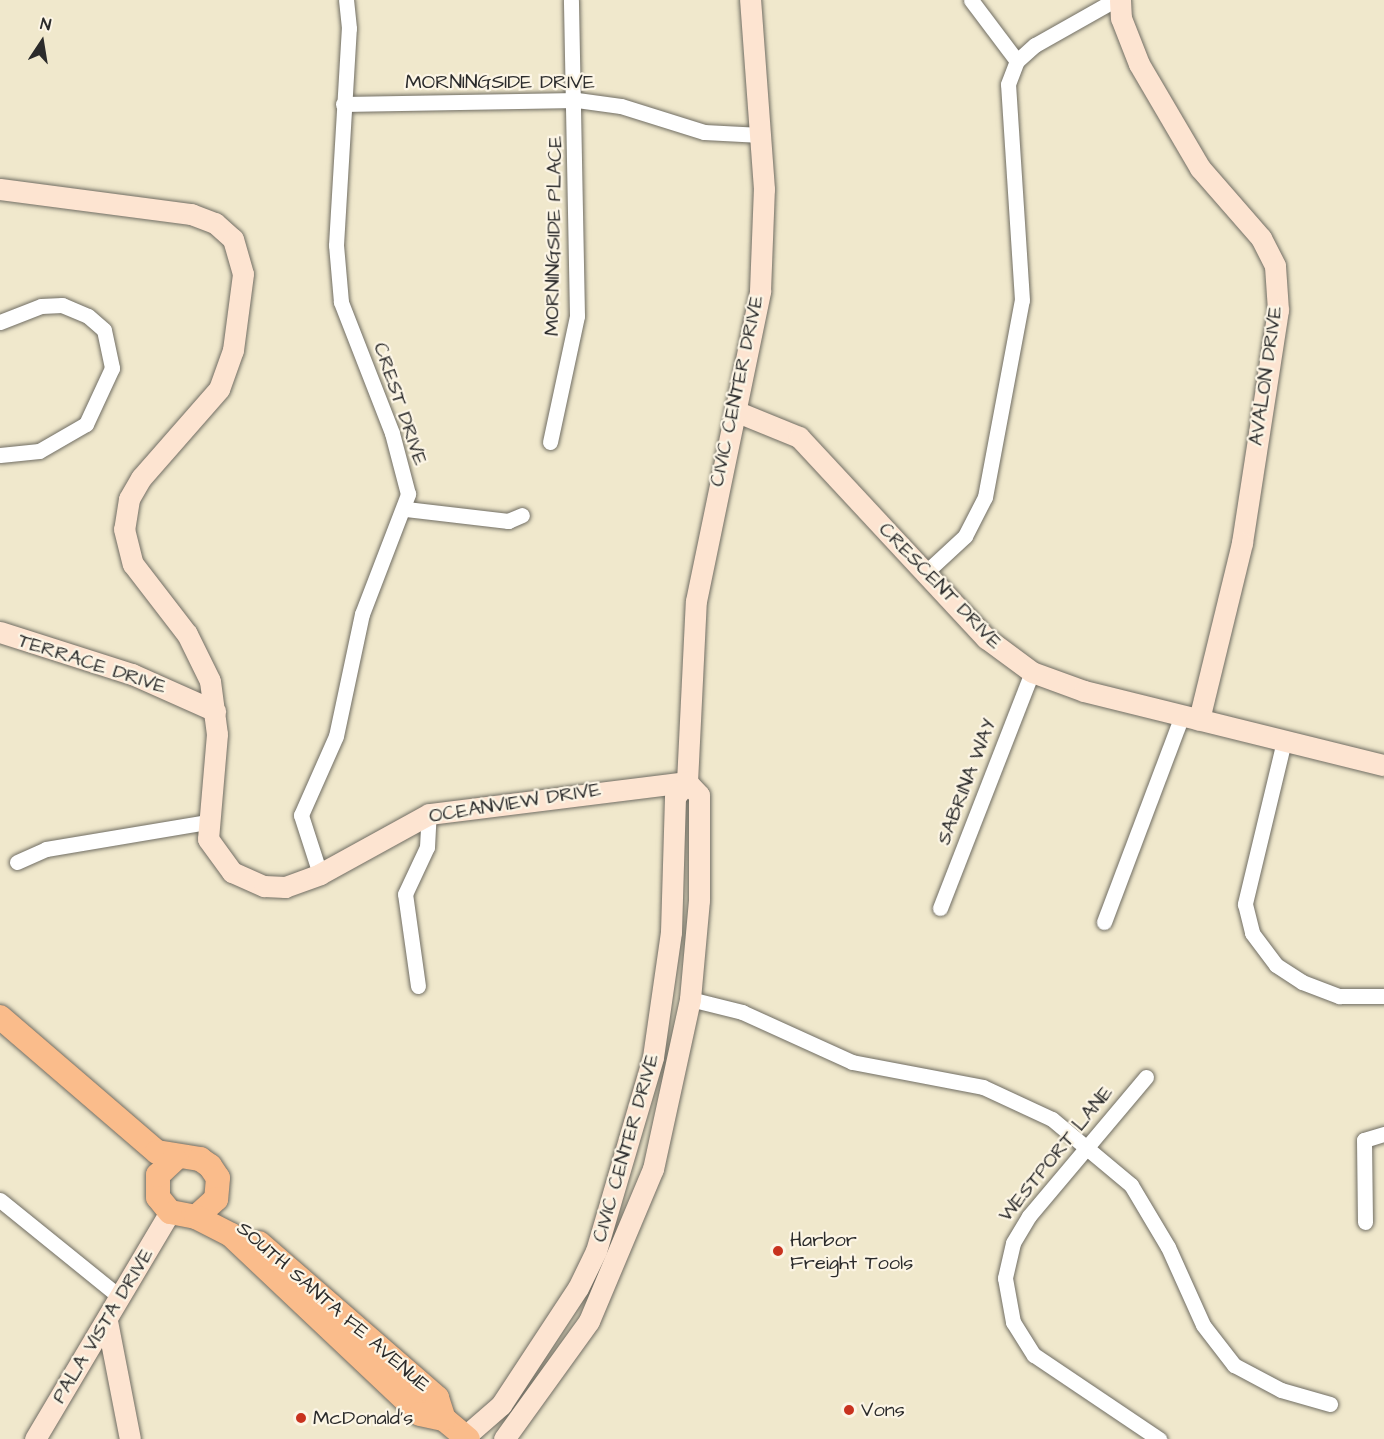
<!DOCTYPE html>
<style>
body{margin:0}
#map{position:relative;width:1384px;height:1439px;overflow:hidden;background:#f0e8cc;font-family:"Architects Daughter",sans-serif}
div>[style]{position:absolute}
.roads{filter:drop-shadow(0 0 2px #706d63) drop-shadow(0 0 2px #706d63)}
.street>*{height:15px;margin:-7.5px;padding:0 7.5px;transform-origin:7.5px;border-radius:7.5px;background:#fff}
.secondary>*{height:21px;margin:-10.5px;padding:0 10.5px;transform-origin:10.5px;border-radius:10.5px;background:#fde4d1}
.primary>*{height:24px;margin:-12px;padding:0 12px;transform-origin:12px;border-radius:12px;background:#fabc8b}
.dots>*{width:16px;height:16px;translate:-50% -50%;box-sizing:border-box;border:3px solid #fcf5e5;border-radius:50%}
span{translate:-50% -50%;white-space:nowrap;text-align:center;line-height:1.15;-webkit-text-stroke:4.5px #fcf5e5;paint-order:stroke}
.street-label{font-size:20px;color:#2b2b2b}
.poi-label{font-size:20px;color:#2b2b2b}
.left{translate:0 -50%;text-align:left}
.north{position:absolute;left:12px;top:12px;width:60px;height:60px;-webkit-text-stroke:4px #fcf5e5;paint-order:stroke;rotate:12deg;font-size:16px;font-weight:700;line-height:24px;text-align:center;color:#2b2b2b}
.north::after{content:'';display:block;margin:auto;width:21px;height:27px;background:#2b2b2b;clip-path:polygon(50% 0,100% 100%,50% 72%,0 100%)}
</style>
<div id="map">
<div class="roads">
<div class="street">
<i style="left:971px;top:0;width:76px;rotate:53deg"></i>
<i style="left:343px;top:104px;width:234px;rotate:-1deg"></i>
<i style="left:577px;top:100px;width:44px;rotate:7.8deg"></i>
<i style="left:621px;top:106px;width:87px;rotate:17.4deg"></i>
<i style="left:704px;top:132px;width:57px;rotate:3deg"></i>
<i style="left:0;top:322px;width:44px;rotate:-21.3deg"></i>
<i style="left:41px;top:306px;width:21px;rotate:-3deg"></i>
<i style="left:62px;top:305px;width:28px;rotate:23deg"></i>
<i style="left:88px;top:316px;width:21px;rotate:41deg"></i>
<i style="left:104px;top:330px;width:39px;rotate:78deg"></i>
<i style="left:112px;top:368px;width:62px;rotate:114.9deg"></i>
<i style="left:86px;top:424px;width:54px;rotate:150.1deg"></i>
<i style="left:39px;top:451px;width:39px;rotate:174deg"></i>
<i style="left:550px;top:442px;width:129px;rotate:-77.9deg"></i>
<i style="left:577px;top:316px;width:316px;rotate:-91.1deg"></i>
<i style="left:406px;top:509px;width:103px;rotate:6.7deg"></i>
<i style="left:508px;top:521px;width:15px;rotate:-23deg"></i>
<i style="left:924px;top:574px;width:56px;rotate:-42.8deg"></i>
<i style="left:965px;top:536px;width:44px;rotate:-62.9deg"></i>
<i style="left:985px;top:497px;width:200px;rotate:-79.4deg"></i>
<i style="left:1022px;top:300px;width:216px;rotate:-93.7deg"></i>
<i style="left:1008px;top:84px;width:25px;rotate:-69deg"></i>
<i style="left:1017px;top:61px;width:24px;rotate:-42deg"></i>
<i style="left:1035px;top:45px;width:92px;rotate:-29.4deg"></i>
<i style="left:1284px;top:741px;width:168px;rotate:103.5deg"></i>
<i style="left:1245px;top:904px;width:30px;rotate:76deg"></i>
<i style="left:1252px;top:933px;width:40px;rotate:53deg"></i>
<i style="left:1276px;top:965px;width:31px;rotate:33deg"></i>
<i style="left:1302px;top:982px;width:40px;rotate:21deg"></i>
<i style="left:1339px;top:996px;width:45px"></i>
<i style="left:17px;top:862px;width:32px;rotate:-24deg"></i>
<i style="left:46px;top:849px;width:164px;rotate:-9.5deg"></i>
<i style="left:320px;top:874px;width:62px;rotate:-107.9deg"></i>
<i style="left:301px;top:815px;width:86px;rotate:-66.1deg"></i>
<i style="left:336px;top:736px;width:125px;rotate:-78deg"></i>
<i style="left:362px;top:614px;width:129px;rotate:-69deg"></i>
<i style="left:408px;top:494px;width:63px;rotate:-104.7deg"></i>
<i style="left:392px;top:433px;width:141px;rotate:-111.3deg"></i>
<i style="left:341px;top:302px;width:57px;rotate:-95deg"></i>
<i style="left:336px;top:245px;width:217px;rotate:-86.6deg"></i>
<i style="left:349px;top:28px;width:28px;rotate:-96deg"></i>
<i style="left:940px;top:908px;width:253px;rotate:-68.7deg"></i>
<i style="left:1104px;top:922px;width:220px;rotate:-69.3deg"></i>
<i style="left:418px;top:986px;width:93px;rotate:-98deg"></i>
<i style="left:405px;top:894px;width:52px;rotate:-64.9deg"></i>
<i style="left:427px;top:847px;width:33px;rotate:-87deg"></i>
<i style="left:690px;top:999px;width:54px;rotate:14deg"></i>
<i style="left:742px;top:1012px;width:121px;rotate:24.4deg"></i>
<i style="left:852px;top:1062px;width:133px;rotate:10.8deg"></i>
<i style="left:983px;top:1087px;width:76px;rotate:24.9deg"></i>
<i style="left:1052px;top:1119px;width:103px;rotate:39.9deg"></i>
<i style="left:1131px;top:1185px;width:72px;rotate:59.2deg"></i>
<i style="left:1168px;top:1247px;width:85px;rotate:65.8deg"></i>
<i style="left:1203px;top:1325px;width:51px;rotate:52.2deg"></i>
<i style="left:1234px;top:1365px;width:53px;rotate:28deg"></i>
<i style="left:1281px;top:1390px;width:51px;rotate:15.9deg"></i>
<i style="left:1146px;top:1077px;width:182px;rotate:130.1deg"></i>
<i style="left:1029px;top:1216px;width:31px;rotate:121deg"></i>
<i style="left:1013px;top:1243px;width:36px;rotate:103deg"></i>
<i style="left:1005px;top:1278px;width:45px;rotate:79.7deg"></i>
<i style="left:1013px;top:1322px;width:39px;rotate:58deg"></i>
<i style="left:1034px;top:1355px;width:151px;rotate:33.9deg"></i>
<i style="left:0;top:1200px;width:156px;rotate:39deg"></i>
<i style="left:1365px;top:1222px;width:82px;rotate:-90.7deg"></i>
<i style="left:1364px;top:1140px;width:21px;rotate:-17deg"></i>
</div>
<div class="secondary">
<i style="left:1120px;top:0;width:18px;rotate:87deg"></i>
<i style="left:1121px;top:18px;width:49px;rotate:68.6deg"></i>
<i style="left:1139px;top:64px;width:121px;rotate:59.6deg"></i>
<i style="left:1200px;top:168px;width:93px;rotate:48.9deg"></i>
<i style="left:1261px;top:238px;width:31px;rotate:63deg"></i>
<i style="left:1275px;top:266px;width:44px;rotate:86.1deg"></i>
<i style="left:1278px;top:310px;width:236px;rotate:98.8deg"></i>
<i style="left:1242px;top:543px;width:182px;rotate:103.7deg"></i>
<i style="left:0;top:189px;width:193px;rotate:7.5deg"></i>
<i style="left:191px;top:214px;width:26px;rotate:21deg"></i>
<i style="left:215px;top:223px;width:24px;rotate:42deg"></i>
<i style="left:233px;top:239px;width:36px;rotate:74deg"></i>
<i style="left:243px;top:274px;width:77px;rotate:97.5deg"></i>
<i style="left:233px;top:350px;width:41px;rotate:109.7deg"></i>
<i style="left:219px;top:389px;width:118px;rotate:131.2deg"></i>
<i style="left:141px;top:478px;width:24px;rotate:120deg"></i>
<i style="left:129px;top:499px;width:30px;rotate:99deg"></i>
<i style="left:124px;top:529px;width:36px;rotate:76deg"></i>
<i style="left:133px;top:564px;width:88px;rotate:52.4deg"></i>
<i style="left:187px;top:634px;width:52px;rotate:63.9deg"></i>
<i style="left:210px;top:681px;width:53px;rotate:82.5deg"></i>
<i style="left:217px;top:734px;width:105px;rotate:94.9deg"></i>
<i style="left:208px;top:839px;width:41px;rotate:54deg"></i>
<i style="left:232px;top:872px;width:35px;rotate:24deg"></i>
<i style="left:264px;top:886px;width:21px;rotate:3deg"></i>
<i style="left:285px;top:887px;width:37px;rotate:-20deg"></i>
<i style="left:320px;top:874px;width:124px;rotate:-28.8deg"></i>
<i style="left:429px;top:814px;width:260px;rotate:-7.1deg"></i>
<i style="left:735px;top:411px;width:69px;rotate:22.1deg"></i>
<i style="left:799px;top:437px;width:275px;rotate:47.1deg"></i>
<i style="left:986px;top:638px;width:57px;rotate:36.5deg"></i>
<i style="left:1032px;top:672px;width:55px;rotate:20.1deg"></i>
<i style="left:1084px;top:691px;width:309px;rotate:13.9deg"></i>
<i style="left:0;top:632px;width:139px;rotate:17.7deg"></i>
<i style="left:132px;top:674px;width:91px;rotate:24deg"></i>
<i style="left:107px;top:1321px;width:120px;rotate:79deg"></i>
<i style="left:35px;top:1439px;width:264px;rotate:-59.3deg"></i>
<i style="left:462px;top:1439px;width:52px;rotate:-41.1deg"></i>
<i style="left:501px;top:1405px;width:140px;rotate:-56.7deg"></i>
<i style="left:578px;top:1288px;width:41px;rotate:-64.1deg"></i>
<i style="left:596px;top:1251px;width:202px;rotate:-73.6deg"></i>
<i style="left:653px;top:1057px;width:126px;rotate:-81.8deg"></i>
<i style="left:671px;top:932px;width:135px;rotate:-88.3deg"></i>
<i style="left:675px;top:797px;width:19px;rotate:-51deg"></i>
<i style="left:687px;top:782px;width:181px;rotate:-87.2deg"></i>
<i style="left:696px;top:601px;width:317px;rotate:-78.3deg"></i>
<i style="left:760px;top:291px;width:102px;rotate:-87.8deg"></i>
<i style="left:764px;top:189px;width:190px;rotate:-94.2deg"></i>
<i style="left:504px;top:1439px;width:145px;rotate:-54.2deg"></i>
<i style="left:589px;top:1321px;width:165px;rotate:-67.2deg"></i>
<i style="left:653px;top:1169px;width:174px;rotate:-77.7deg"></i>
<i style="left:690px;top:999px;width:99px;rotate:-84.8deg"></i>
<i style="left:699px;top:900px;width:105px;rotate:-90deg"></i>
<i style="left:699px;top:795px;width:18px;rotate:-133deg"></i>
</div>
<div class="primary">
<i style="left:0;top:1017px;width:207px;rotate:40.7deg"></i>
<i style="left:157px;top:1152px;width:44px;rotate:9.2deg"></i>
<i style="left:200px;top:1159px;width:12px;rotate:35deg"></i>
<i style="left:210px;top:1166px;width:14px;rotate:56deg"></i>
<i style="left:218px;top:1178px;width:21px;rotate:95deg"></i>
<i style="left:216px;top:1199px;width:27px;rotate:138deg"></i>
<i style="left:196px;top:1217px;width:26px;rotate:-169deg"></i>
<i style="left:170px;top:1212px;width:19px;rotate:-129deg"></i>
<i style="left:158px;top:1197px;width:22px;rotate:-90deg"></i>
<i style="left:158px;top:1175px;width:23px;rotate:-43deg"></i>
<i style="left:196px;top:1217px;width:39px;rotate:27deg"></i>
<i style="left:231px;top:1235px;width:260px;rotate:43.4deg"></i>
<i style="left:420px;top:1414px;width:25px;rotate:12deg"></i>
<i style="left:444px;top:1419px;width:31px;rotate:40deg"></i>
<i style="left:259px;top:1243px;width:236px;rotate:41deg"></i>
<i style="left:437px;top:1398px;width:22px;rotate:72deg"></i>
</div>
</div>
<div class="dots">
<i style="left:778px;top:1251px;background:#c8321e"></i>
<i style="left:849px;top:1410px;background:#c8321e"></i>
<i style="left:301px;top:1418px;background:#c8321e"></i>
</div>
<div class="street-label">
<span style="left:500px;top:82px">MORNINGSIDE DRIVE</span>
<span style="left:554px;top:236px;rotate:-89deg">MORNINGSIDE PLACE</span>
<span style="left:1266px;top:376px;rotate:-82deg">AVALON DRIVE</span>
<span style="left:737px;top:391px;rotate:-78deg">CIVIC CENTER DRIVE</span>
<span style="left:400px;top:404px;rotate:71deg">CREST DRIVE</span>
<span style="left:940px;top:586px;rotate:46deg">CRESCENT DRIVE</span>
<span style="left:92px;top:664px;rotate:18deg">TERRACE DRIVE</span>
<span style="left:967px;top:782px;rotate:-69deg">SABRINA WAY</span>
<span style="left:515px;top:803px;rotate:-9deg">OCEANVIEW DRIVE</span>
<span style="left:626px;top:1148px;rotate:-74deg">CIVIC CENTER DRIVE</span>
<span style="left:1056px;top:1154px;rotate:-51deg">WESTPORT LANE</span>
<span style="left:333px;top:1307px;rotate:41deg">SOUTH SANTA FE AVENUE</span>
<span style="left:103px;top:1326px;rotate:-59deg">PALA VISTA DRIVE</span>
</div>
<div class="poi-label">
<span class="left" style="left:790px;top:1252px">Harbor<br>Freight Tools</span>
<span class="left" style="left:861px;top:1410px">Vons</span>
<span class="left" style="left:313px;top:1418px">McDonald's</span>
</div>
<div class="north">N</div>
</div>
